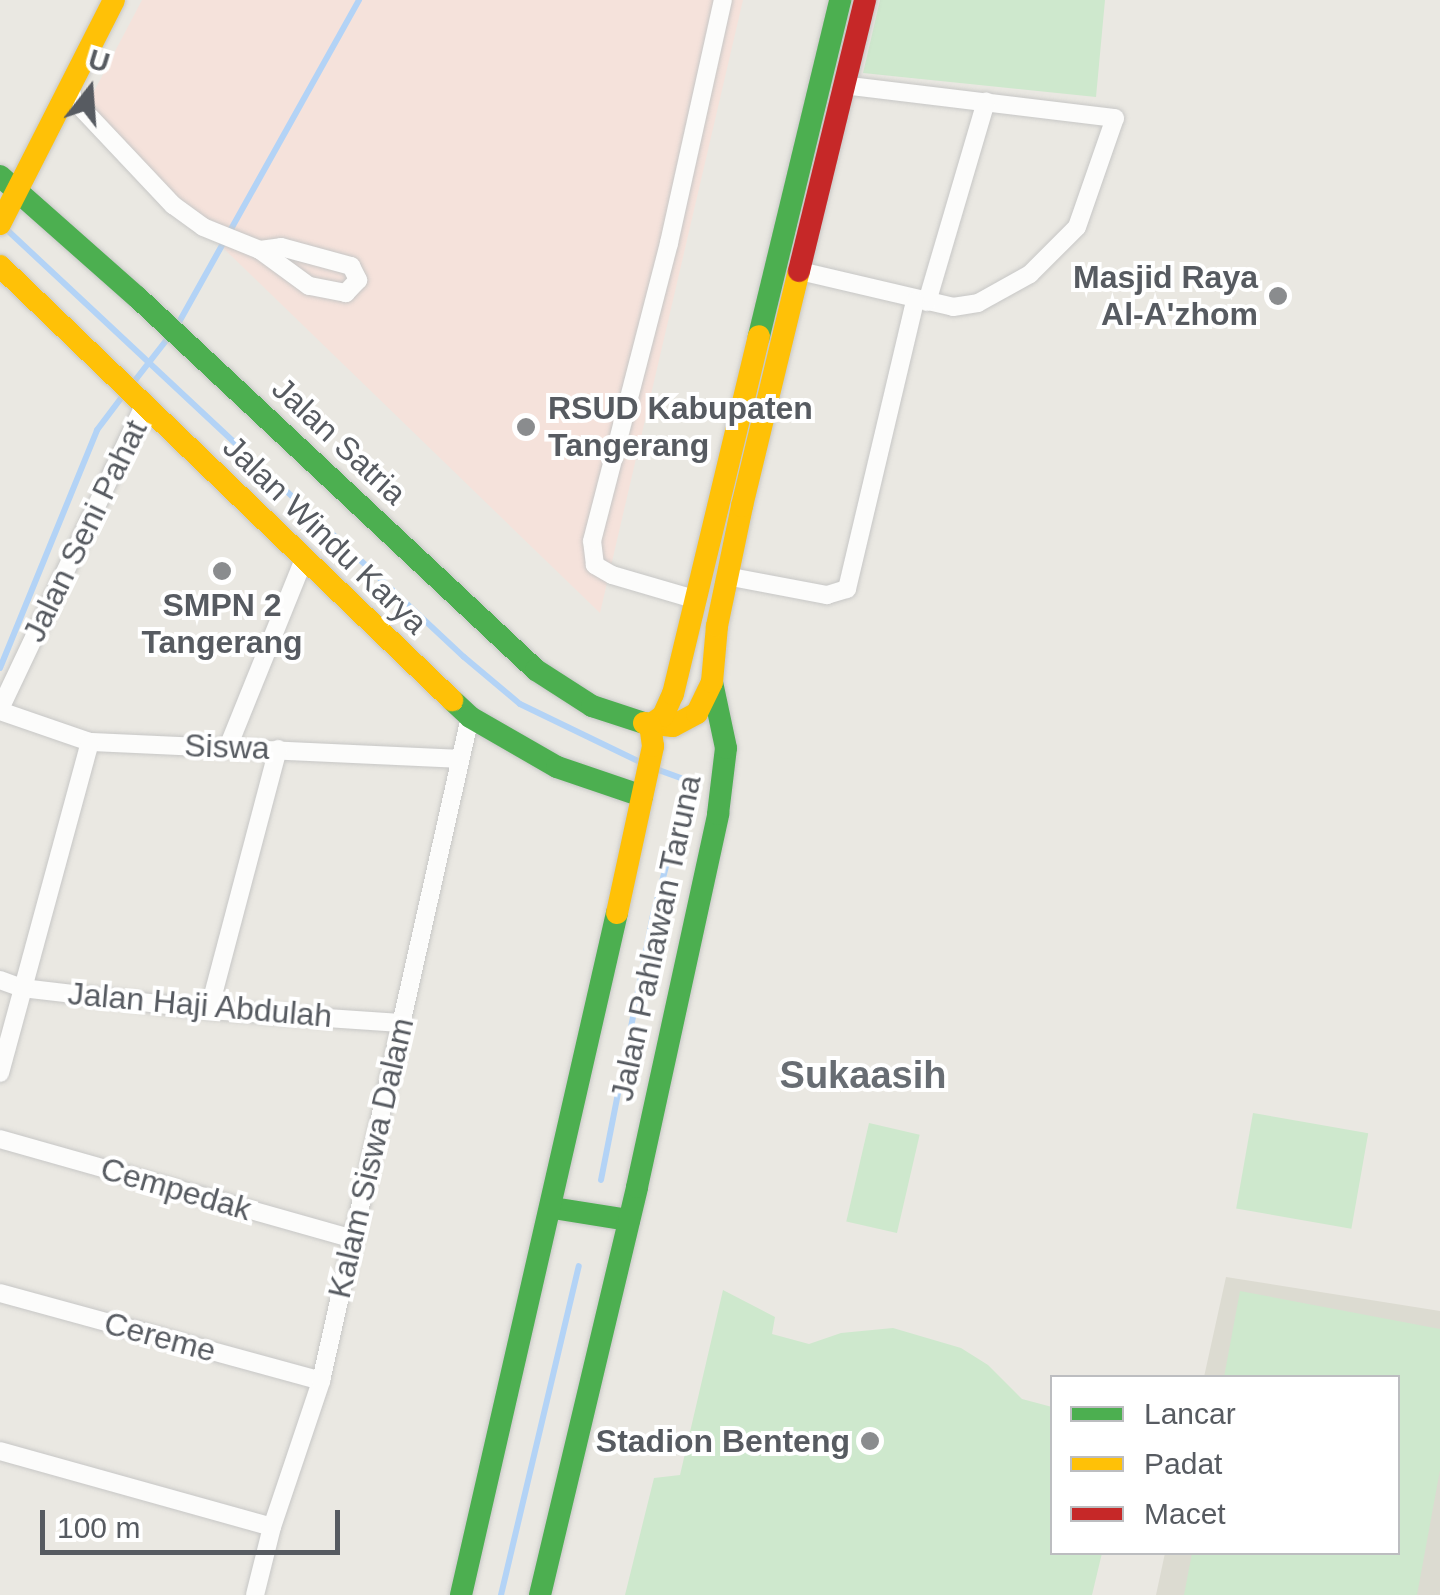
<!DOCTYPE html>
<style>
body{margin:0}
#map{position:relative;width:1440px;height:1595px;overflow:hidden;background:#eae8e2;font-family:Helvetica,sans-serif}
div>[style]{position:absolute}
.education>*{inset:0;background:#dcdbd1}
.medical>*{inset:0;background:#f5e2db}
.green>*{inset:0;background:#cee8cd;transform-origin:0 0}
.stream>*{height:6px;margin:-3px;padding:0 3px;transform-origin:3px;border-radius:3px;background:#b3d3f6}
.roads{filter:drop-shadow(0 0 2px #c7c7c6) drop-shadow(0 0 2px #c7c7c6)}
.street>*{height:18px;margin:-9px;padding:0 9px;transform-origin:9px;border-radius:9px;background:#fcfcfb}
.fast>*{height:22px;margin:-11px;padding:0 11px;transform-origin:11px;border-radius:11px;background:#4caf50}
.slow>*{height:22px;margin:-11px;padding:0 11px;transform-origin:11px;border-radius:11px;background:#ffc107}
.jam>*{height:22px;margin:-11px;padding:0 11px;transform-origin:11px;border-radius:11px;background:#c62828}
.dots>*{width:28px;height:28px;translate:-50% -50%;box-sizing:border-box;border:5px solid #fff;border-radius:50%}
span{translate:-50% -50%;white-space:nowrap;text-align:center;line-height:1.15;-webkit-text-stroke:8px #fff;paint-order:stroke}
.poi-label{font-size:32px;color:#575b61;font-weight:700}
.right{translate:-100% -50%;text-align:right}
.left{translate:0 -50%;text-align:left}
.street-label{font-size:32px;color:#575b61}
.quarter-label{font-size:38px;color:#686d73;font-weight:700}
.legend{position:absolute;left:1050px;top:1375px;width:350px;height:180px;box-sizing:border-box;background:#fff;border:2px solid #bcbdc0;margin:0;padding:12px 18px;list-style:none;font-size:30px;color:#575b61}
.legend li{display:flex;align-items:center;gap:20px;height:50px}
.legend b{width:50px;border:2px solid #bcbdc0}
.north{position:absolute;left:40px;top:40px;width:100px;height:100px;-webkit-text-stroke:8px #fff;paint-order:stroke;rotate:17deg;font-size:28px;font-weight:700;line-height:40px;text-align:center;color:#575b61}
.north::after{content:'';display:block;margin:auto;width:35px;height:45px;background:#575b61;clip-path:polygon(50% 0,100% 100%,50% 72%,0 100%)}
.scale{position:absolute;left:40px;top:1510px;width:300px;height:45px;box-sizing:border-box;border:5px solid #575b61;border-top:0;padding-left:12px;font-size:30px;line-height:35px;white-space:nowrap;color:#575b61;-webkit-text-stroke:8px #fff;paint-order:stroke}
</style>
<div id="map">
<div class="education">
<i style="clip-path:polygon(1226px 1277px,1440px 1311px,1440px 1595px,1156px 1595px,1165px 1553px,1398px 1552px,1398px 1378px,1204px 1377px)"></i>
</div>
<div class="medical">
<i style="clip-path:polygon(142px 0,743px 0,600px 613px,217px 242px,95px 113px,90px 99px)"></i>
</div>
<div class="green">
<i style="clip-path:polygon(880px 0,1105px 0,1096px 97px,863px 73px)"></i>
<i style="left:1253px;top:1113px;width:117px;height:97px;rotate:10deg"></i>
<i style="left:869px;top:1123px;width:52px;height:101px;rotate:13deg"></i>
<i style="clip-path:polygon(723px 1290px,775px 1317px,772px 1334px,809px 1344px,841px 1333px,893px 1328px,961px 1348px,988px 1365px,1022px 1399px,1052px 1407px,1052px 1552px,1102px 1553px,1092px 1595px,625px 1595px,654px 1478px,680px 1475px)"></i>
<i style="clip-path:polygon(1240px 1291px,1440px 1329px,1440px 1470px,1417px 1595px,1184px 1595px,1192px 1553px,1398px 1552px,1398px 1378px,1224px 1377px)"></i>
</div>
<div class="stream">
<i style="left:5px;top:228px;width:628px;rotate:43.07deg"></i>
<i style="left:464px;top:657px;width:73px;rotate:40deg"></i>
<i style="left:520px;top:704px;width:136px;rotate:25.8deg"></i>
<i style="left:178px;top:324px;width:371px;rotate:-60.8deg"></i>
<i style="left:133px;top:383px;width:57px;rotate:-52.1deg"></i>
<i style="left:0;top:668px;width:257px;rotate:-67.8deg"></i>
<i style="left:97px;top:430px;width:46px;rotate:-52.9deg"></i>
<i style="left:601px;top:1180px;width:270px;rotate:-78.9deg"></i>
<i style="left:653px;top:915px;width:139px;rotate:-75deg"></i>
<i style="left:689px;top:781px;width:37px;rotate:-160deg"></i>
<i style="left:501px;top:1595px;width:338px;rotate:-76.7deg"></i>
</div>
<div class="roads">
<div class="street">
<i style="left:70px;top:87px;width:12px;rotate:76deg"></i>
<i style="left:73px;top:99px;width:146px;rotate:46.7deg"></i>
<i style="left:173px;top:205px;width:37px;rotate:36deg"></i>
<i style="left:203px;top:227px;width:61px;rotate:22deg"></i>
<i style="left:260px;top:250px;width:21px;rotate:-8deg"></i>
<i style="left:281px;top:247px;width:73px;rotate:15.2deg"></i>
<i style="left:351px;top:266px;width:16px;rotate:63deg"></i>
<i style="left:358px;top:280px;width:18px;rotate:133deg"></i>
<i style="left:346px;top:293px;width:38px;rotate:-169deg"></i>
<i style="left:309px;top:286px;width:61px;rotate:-143.7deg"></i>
<i style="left:800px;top:271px;width:157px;rotate:13.2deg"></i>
<i style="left:953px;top:307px;width:25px;rotate:-9deg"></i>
<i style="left:978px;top:303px;width:60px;rotate:-29.1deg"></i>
<i style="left:1030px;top:274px;width:66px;rotate:-45deg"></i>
<i style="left:1077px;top:227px;width:115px;rotate:-70.8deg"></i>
<i style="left:1115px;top:118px;width:273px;rotate:-173.1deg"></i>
<i style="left:927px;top:302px;width:209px;rotate:-73.6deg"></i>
<i style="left:726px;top:576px;width:103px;rotate:10.7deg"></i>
<i style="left:827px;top:595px;width:21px;rotate:-17deg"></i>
<i style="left:847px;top:589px;width:296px;rotate:-76.7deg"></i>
<i style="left:694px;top:599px;width:85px;rotate:-163.7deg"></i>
<i style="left:612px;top:575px;width:20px;rotate:-150deg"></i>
<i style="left:595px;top:565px;width:24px;rotate:-97deg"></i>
<i style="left:592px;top:541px;width:308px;rotate:-75.5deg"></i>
<i style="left:669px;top:243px;width:249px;rotate:-77.5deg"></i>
<i style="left:0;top:709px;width:335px;rotate:-64.6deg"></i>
<i style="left:0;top:711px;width:95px;rotate:19deg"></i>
<i style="left:90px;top:742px;width:369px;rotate:2.6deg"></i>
<i style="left:228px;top:747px;width:201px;rotate:-68deg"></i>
<i style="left:0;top:980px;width:23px;rotate:20deg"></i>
<i style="left:22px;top:988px;width:188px;rotate:6.7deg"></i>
<i style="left:209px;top:1010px;width:192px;rotate:3.9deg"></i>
<i style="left:209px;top:1010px;width:270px;rotate:-75.2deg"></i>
<i style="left:0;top:1073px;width:343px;rotate:-74.8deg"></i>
<i style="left:0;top:1139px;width:367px;rotate:15.8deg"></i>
<i style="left:0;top:1293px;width:333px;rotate:15.3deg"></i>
<i style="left:0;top:1451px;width:282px;rotate:15.6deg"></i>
<i style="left:255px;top:1595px;width:70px;rotate:-76deg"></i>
<i style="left:272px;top:1527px;width:154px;rotate:-71.4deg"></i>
<i style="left:321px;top:1381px;width:681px;rotate:-77.35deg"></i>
</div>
<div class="fast">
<i style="left:0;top:176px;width:183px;rotate:41.5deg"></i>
<i style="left:137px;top:297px;width:546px;rotate:43.07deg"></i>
<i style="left:536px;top:670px;width:67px;rotate:32.7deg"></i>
<i style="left:592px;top:706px;width:55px;rotate:18.1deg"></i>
<i style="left:759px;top:336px;width:346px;rotate:-76.4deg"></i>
<i style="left:452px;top:700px;width:25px;rotate:43deg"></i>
<i style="left:470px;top:717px;width:100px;rotate:29.9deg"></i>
<i style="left:557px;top:767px;width:90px;rotate:18.8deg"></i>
<i style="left:553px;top:1208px;width:77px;rotate:9deg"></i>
<i style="left:461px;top:1595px;width:700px;rotate:-77.12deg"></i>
<i style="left:540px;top:1595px;width:419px;rotate:-76.6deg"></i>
<i style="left:637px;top:1187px;width:382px;rotate:-77.7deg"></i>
<i style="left:718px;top:814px;width:66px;rotate:-83.1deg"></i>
<i style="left:726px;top:748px;width:67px;rotate:-102deg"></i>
</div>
<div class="slow">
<i style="left:0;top:224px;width:251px;rotate:-63deg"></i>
<i style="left:0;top:266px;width:627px;rotate:43.84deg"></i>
<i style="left:644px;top:723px;width:29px;rotate:6deg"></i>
<i style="left:673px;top:726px;width:27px;rotate:-28deg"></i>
<i style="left:697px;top:713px;width:34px;rotate:-64deg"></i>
<i style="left:712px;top:682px;width:56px;rotate:-84.9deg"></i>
<i style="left:717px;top:626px;width:123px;rotate:-78.2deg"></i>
<i style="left:742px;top:506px;width:242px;rotate:-76.4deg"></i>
<i style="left:650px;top:725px;width:16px;rotate:-35deg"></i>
<i style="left:663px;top:716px;width:24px;rotate:-66deg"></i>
<i style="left:673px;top:694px;width:368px;rotate:-76.5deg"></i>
<i style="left:617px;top:913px;width:171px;rotate:-77.8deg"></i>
<i style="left:653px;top:746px;width:21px;rotate:-98deg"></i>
</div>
<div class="jam">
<i style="left:799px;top:271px;width:279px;rotate:-76.3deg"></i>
</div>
</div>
<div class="dots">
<i style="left:1278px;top:296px;background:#8a8c8e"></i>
<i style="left:526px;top:427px;background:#8a8c8e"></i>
<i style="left:222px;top:571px;background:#8a8c8e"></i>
<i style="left:870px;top:1441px;background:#8a8c8e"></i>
</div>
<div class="poi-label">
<span class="right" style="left:1258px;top:296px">Masjid Raya<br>Al-A'zhom</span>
<span class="left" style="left:548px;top:427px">RSUD Kabupaten<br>Tangerang</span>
<span style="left:222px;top:624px">SMPN 2<br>Tangerang</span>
<span class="right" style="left:850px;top:1441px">Stadion Benteng</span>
</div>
<div class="street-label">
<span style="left:339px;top:441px;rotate:43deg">Jalan Satria</span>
<span style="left:85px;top:531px;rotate:-64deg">Jalan Seni Pahat</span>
<span style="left:325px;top:535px;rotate:44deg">Jalan Windu Karya</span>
<span style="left:227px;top:747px;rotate:2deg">Siswa</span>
<span style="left:656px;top:938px;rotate:-78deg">Jalan Pahlawan Taruna</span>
<span style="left:200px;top:1005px;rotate:5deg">Jalan Haji Abdulah</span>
<span style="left:371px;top:1158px;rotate:-77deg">Kalam Siswa Dalam</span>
<span style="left:176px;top:1189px;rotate:16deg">Cempedak</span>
<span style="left:160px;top:1337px;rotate:15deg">Cereme</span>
</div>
<div class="quarter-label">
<span style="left:863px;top:1076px">Sukaasih</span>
</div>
<ul class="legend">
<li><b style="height:12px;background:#4caf50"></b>Lancar</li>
<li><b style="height:12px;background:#ffc107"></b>Padat</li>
<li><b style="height:12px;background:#c62828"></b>Macet</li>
</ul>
<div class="north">U</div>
<div class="scale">100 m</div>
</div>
